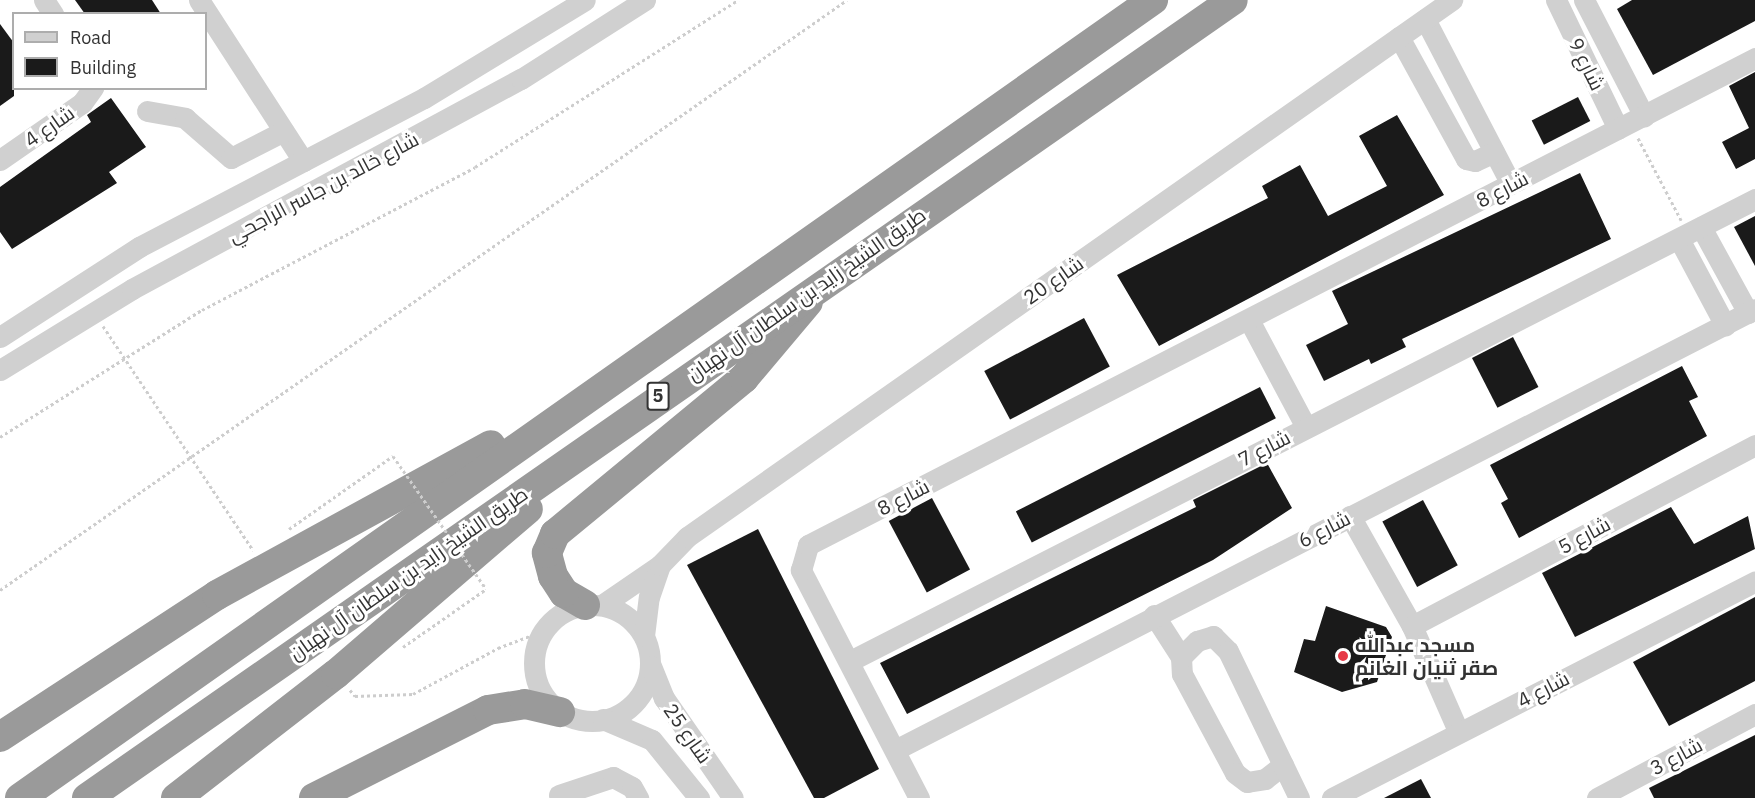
<!DOCTYPE html>
<meta charset="utf-8">
<style>
body{margin:0}
#map{position:relative;width:1755px;height:798px;overflow:hidden;background:#fff;font-family:"IBM Plex Sans",Cairo,sans-serif}
div>[style]{position:absolute}
.building>*{inset:0;background:#1a1a1a;transform-origin:0 0}
.path>*{height:3px;margin-top:-1.5px;transform-origin:0;background:repeating-linear-gradient(90deg,#cdcdcd 0 3px,transparent 0 6px)}
.minor>*{height:21px;margin:-10.5px;padding:0 10.5px;transform-origin:10.5px;border-radius:10.5px;background:#d0d0d0}
.minor>.ring{margin:-10.5px;padding:0;box-sizing:content-box;background:none;border:21px solid #d0d0d0;border-radius:50%}
.highway>*{height:30px;margin:-15px;padding:0 15px;transform-origin:15px;border-radius:15px;background:#9a9a9a}
.path-bridge>*{height:3px;margin-top:-1.5px;transform-origin:0;background:repeating-linear-gradient(90deg,#cdcdcd 0 3px,transparent 0 6px)}
.dots>*{width:16px;height:16px;translate:-50% -50%;box-sizing:border-box;border:3px solid #fff;border-radius:50%}
span{translate:-50% -50%;white-space:nowrap;text-align:center;line-height:1.15;-webkit-text-stroke:6px #fff;paint-order:stroke}
.shield-label span{padding:2px 4px;background:#fff;border:2px solid;border-radius:4px;-webkit-text-stroke-width:0}
.shield-label{font-size:18px;color:#333;font-weight:700}
.street-label{font-size:20px;color:#333}
.poi-label{font-size:20px;color:#333;font-weight:700}
.left{translate:0 -50%;text-align:left}
.legend{position:absolute;left:12px;top:12px;width:195px;height:78px;box-sizing:border-box;background:#fff;border:2px solid #adadad;margin:0;padding:8px 10px;list-style:none;font-size:18px;color:#333}
.legend li{display:flex;align-items:center;gap:12px;height:30px}
.legend b{width:30px;border:2px solid #adadad}
</style>
<div id="map">
<div class="building">
<i style="clip-path:polygon(75px 0,152px 0,161px 14px,85px 14px)"></i>
<i style="clip-path:polygon(1632px 0,1755px 0,1755px 21px,1653px 75px,1617px 9px)"></i>
<i style="clip-path:polygon(0 24px,14px 43px,14px 96px,0 106px)"></i>
<i style="clip-path:polygon(1755px 72px,1755px 159px,1736px 169px,1722px 142px,1749px 128px,1729px 86px)"></i>
<i style="left:1578px;top:97px;width:27px;height:52px;rotate:63deg"></i>
<i style="clip-path:polygon(111px 98px,146px 147px,109px 172px,117px 183px,12px 249px,0 232px,0 187px,91px 122px,87px 115px)"></i>
<i style="clip-path:polygon(1397px 115px,1444px 195px,1159px 346px,1117px 275px,1268px 198px,1262px 186px,1300px 165px,1328px 216px,1387px 186px,1359px 136px)"></i>
<i style="clip-path:polygon(1580px 173px,1611px 239px,1402px 339px,1406px 347px,1371px 364px,1369px 359px,1324px 381px,1306px 345px,1348px 324px,1332px 291px)"></i>
<i style="clip-path:polygon(1755px 216px,1755px 266px,1734px 227px)"></i>
<i style="left:1084px;top:318px;width:55px;height:113px;rotate:62deg"></i>
<i style="left:1513px;top:337px;width:56px;height:46px;rotate:63deg"></i>
<i style="clip-path:polygon(1682px 366px,1698px 397px,1689px 401px,1707px 436px,1519px 538px,1501px 503px,1508px 499px,1490px 465px)"></i>
<i style="left:1260px;top:387px;width:35px;height:274px;rotate:63deg"></i>
<i style="clip-path:polygon(1267px 463px,1292px 508px,1213px 560px,907px 714px,880px 663px,1196px 507px,1193px 500px)"></i>
<i style="left:932px;top:498px;width:81px;height:49px;rotate:62deg"></i>
<i style="left:1423px;top:500px;width:74px;height:46px;rotate:62deg"></i>
<i style="clip-path:polygon(1671px 507px,1694px 544px,1748px 516px,1755px 549px,1575px 637px,1542px 573px)"></i>
<i style="clip-path:polygon(758px 529px,879px 769px,824px 798px,814px 798px,687px 565px)"></i>
<i style="clip-path:polygon(1755px 597px,1755px 681px,1669px 726px,1633px 662px)"></i>
<i style="clip-path:polygon(1326px 606px,1386px 627px,1392px 637px,1377px 682px,1342px 692px,1294px 672px,1304px 639px,1315px 641px)"></i>
<i style="clip-path:polygon(1755px 735px,1755px 798px,1654px 798px,1649px 788px)"></i>
<i style="clip-path:polygon(1421px 779px,1431px 798px,1384px 798px)"></i>
</div>
<div class="path">
<i style="left:1638px;top:138px;width:93px;rotate:62.3deg"></i>
<i style="left:103px;top:326px;width:270px;rotate:56.2deg"></i>
<i style="left:0;top:437px;width:239px;rotate:-32.2deg"></i>
<i style="left:202px;top:310px;width:308px;rotate:-27.6deg"></i>
<i style="left:475px;top:167px;width:312px;rotate:-32.4deg"></i>
<i style="left:289px;top:529px;width:127px;rotate:-35.1deg"></i>
<i style="left:0;top:590px;width:1032px;rotate:-34.86deg"></i>
<i style="left:403px;top:647px;width:101px;rotate:-34.9deg"></i>
<i style="left:350px;top:690px;width:8px;rotate:50deg"></i>
<i style="left:355px;top:696px;width:58px;rotate:-2deg"></i>
<i style="left:413px;top:694px;width:97px;rotate:-28.4deg"></i>
<i style="left:498px;top:648px;width:48px;rotate:-20.7deg"></i>
</div>
<div class="minor">
<i style="left:44px;top:0;width:17px;rotate:57deg"></i>
<i style="left:199px;top:0;width:192px;rotate:57.1deg"></i>
<i style="left:1556px;top:0;width:143px;rotate:64.3deg"></i>
<i style="left:1584px;top:0;width:131px;rotate:62.7deg"></i>
<i style="left:1425px;top:19px;width:186px;rotate:62.5deg"></i>
<i style="left:1399px;top:37px;width:139px;rotate:61.2deg"></i>
<i style="left:1466px;top:159px;width:9px;rotate:13deg"></i>
<i style="left:1475px;top:161px;width:21px;rotate:-25deg"></i>
<i style="left:147px;top:111px;width:39px;rotate:10deg"></i>
<i style="left:185px;top:118px;width:61px;rotate:41deg"></i>
<i style="left:231px;top:158px;width:59px;rotate:-27deg"></i>
<i style="left:0;top:160px;width:100px;rotate:-34.8deg"></i>
<i style="left:82px;top:103px;width:19px;rotate:-54deg"></i>
<i style="left:1701px;top:227px;width:98px;rotate:61.3deg"></i>
<i style="left:1679px;top:239px;width:98px;rotate:61.9deg"></i>
<i style="left:1249px;top:320px;width:121px;rotate:62deg"></i>
<i style="left:0;top:337px;width:166px;rotate:-32.9deg"></i>
<i style="left:139px;top:247px;width:322px;rotate:-27.6deg"></i>
<i style="left:424px;top:98px;width:188px;rotate:-31.3deg"></i>
<i style="left:0;top:370px;width:155px;rotate:-31.5deg"></i>
<i style="left:132px;top:289px;width:442px;rotate:-28.4deg"></i>
<i style="left:521px;top:79px;width:147px;rotate:-32.5deg"></i>
<i style="left:1350px;top:516px;width:126px;rotate:60.6deg"></i>
<i style="left:1412px;top:626px;width:115px;rotate:66.3deg"></i>
<i class="ring" style="left:534px;top:605px;width:95px;height:95px"></i>
<i style="left:602px;top:605px;width:69px;rotate:-34.4deg"></i>
<i style="left:1154px;top:615px;width:50px;rotate:57.3deg"></i>
<i style="left:1181px;top:657px;width:17px;rotate:87deg"></i>
<i style="left:1182px;top:674px;width:112px;rotate:61.8deg"></i>
<i style="left:1235px;top:773px;width:15px;rotate:37deg"></i>
<i style="left:1247px;top:782px;width:18px;rotate:-9deg"></i>
<i style="left:1265px;top:779px;width:23px;rotate:-38deg"></i>
<i style="left:1412px;top:626px;width:388px;rotate:-27.8deg"></i>
<i style="left:644px;top:636px;width:39px;rotate:-83deg"></i>
<i style="left:649px;top:597px;width:34px;rotate:-71deg"></i>
<i style="left:660px;top:565px;width:39px;rotate:-46deg"></i>
<i style="left:687px;top:537px;width:935px;rotate:-35.07deg"></i>
<i style="left:1181px;top:657px;width:23px;rotate:-45deg"></i>
<i style="left:1197px;top:641px;width:17px;rotate:-17deg"></i>
<i style="left:1213px;top:636px;width:21px;rotate:45deg"></i>
<i style="left:1228px;top:651px;width:163px;rotate:64.2deg"></i>
<i style="left:850px;top:661px;width:1016px;rotate:-27.04deg"></i>
<i style="left:651px;top:666px;width:35px;rotate:68deg"></i>
<i style="left:664px;top:698px;width:121px;rotate:55.4deg"></i>
<i style="left:603px;top:719px;width:53px;rotate:23.2deg"></i>
<i style="left:652px;top:740px;width:75px;rotate:51deg"></i>
<i style="left:895px;top:750px;width:966px;rotate:-27.15deg"></i>
<i style="left:559px;top:795px;width:57px;rotate:-18.4deg"></i>
<i style="left:613px;top:777px;width:21px;rotate:28deg"></i>
<i style="left:632px;top:787px;width:13px;rotate:61deg"></i>
<i style="left:919px;top:798px;width:257px;rotate:-117.4deg"></i>
<i style="left:801px;top:570px;width:26px;rotate:-74deg"></i>
<i style="left:808px;top:545px;width:1065px;rotate:-27.21deg"></i>
<i style="left:1332px;top:798px;width:475px;rotate:-27.1deg"></i>
<i style="left:1597px;top:798px;width:179px;rotate:-28deg"></i>
</div>
<div class="highway">
<i style="left:585px;top:605px;width:24px;rotate:-150deg"></i>
<i style="left:564px;top:593px;width:20px;rotate:-123deg"></i>
<i style="left:553px;top:576px;width:24px;rotate:-105deg"></i>
<i style="left:547px;top:553px;width:21px;rotate:-67deg"></i>
<i style="left:555px;top:534px;width:245px;rotate:-39.5deg"></i>
<i style="left:744px;top:378px;width:99px;rotate:-49.9deg"></i>
<i style="left:0;top:737px;width:259px;rotate:-33.2deg"></i>
<i style="left:217px;top:595px;width:312px;rotate:-28.7deg"></i>
<i style="left:20px;top:798px;width:1386px;rotate:-35.16deg"></i>
<i style="left:87px;top:798px;width:1396px;rotate:-34.85deg"></i>
<i style="left:176px;top:798px;width:202px;rotate:-37.8deg"></i>
<i style="left:336px;top:674px;width:253px;rotate:-40.7deg"></i>
<i style="left:314px;top:798px;width:195px;rotate:-26.8deg"></i>
<i style="left:488px;top:710px;width:37px;rotate:-9deg"></i>
<i style="left:525px;top:704px;width:36px;rotate:13deg"></i>
</div>
<div class="path-bridge">
<i style="left:393px;top:456px;width:162px;rotate:55deg"></i>
</div>
<div class="dots">
<i style="left:1343px;top:656px;background:#e63946"></i>
</div>
<div class="shield-label">
<span style="left:658px;top:396px">5</span>
</div>
<div class="street-label">
<span style="left:1587px;top:64px;rotate:64deg">شارع 9</span>
<span style="left:49px;top:126px;rotate:-35deg">شارع 4</span>
<span style="left:323px;top:187px;rotate:-28deg">شارع خالد بن جاسر الراجحي</span>
<span style="left:1502px;top:189px;rotate:-27deg">شارع 8</span>
<span style="left:1053px;top:280px;rotate:-35deg">شارع 20</span>
<span style="left:806px;top:294px;rotate:-35deg">طريق الشيخ زايد بن سلطان آل نهيان</span>
<span style="left:1264px;top:448px;rotate:-27deg">شارع 7</span>
<span style="left:903px;top:497px;rotate:-27deg">شارع 8</span>
<span style="left:1324px;top:529px;rotate:-27deg">شارع 6</span>
<span style="left:1584px;top:535px;rotate:-28deg">شارع 5</span>
<span style="left:408px;top:573px;rotate:-35deg">طريق الشيخ زايد بن سلطان آل نهيان</span>
<span style="left:1543px;top:689px;rotate:-27deg">شارع 4</span>
<span style="left:688px;top:733px;rotate:55deg">شارع 25</span>
<span style="left:1676px;top:756px;rotate:-28deg">شارع 3</span>
</div>
<div class="poi-label">
<span class="left" style="left:1355px;top:656px">مسجد عبدالله<br>صقر ثنيان الغانم</span>
</div>
<ul class="legend">
<li><b style="height:8px;background:#d0d0d0"></b>Road</li>
<li><b style="height:16px;background:#1a1a1a"></b>Building</li>
</ul>
</div>
